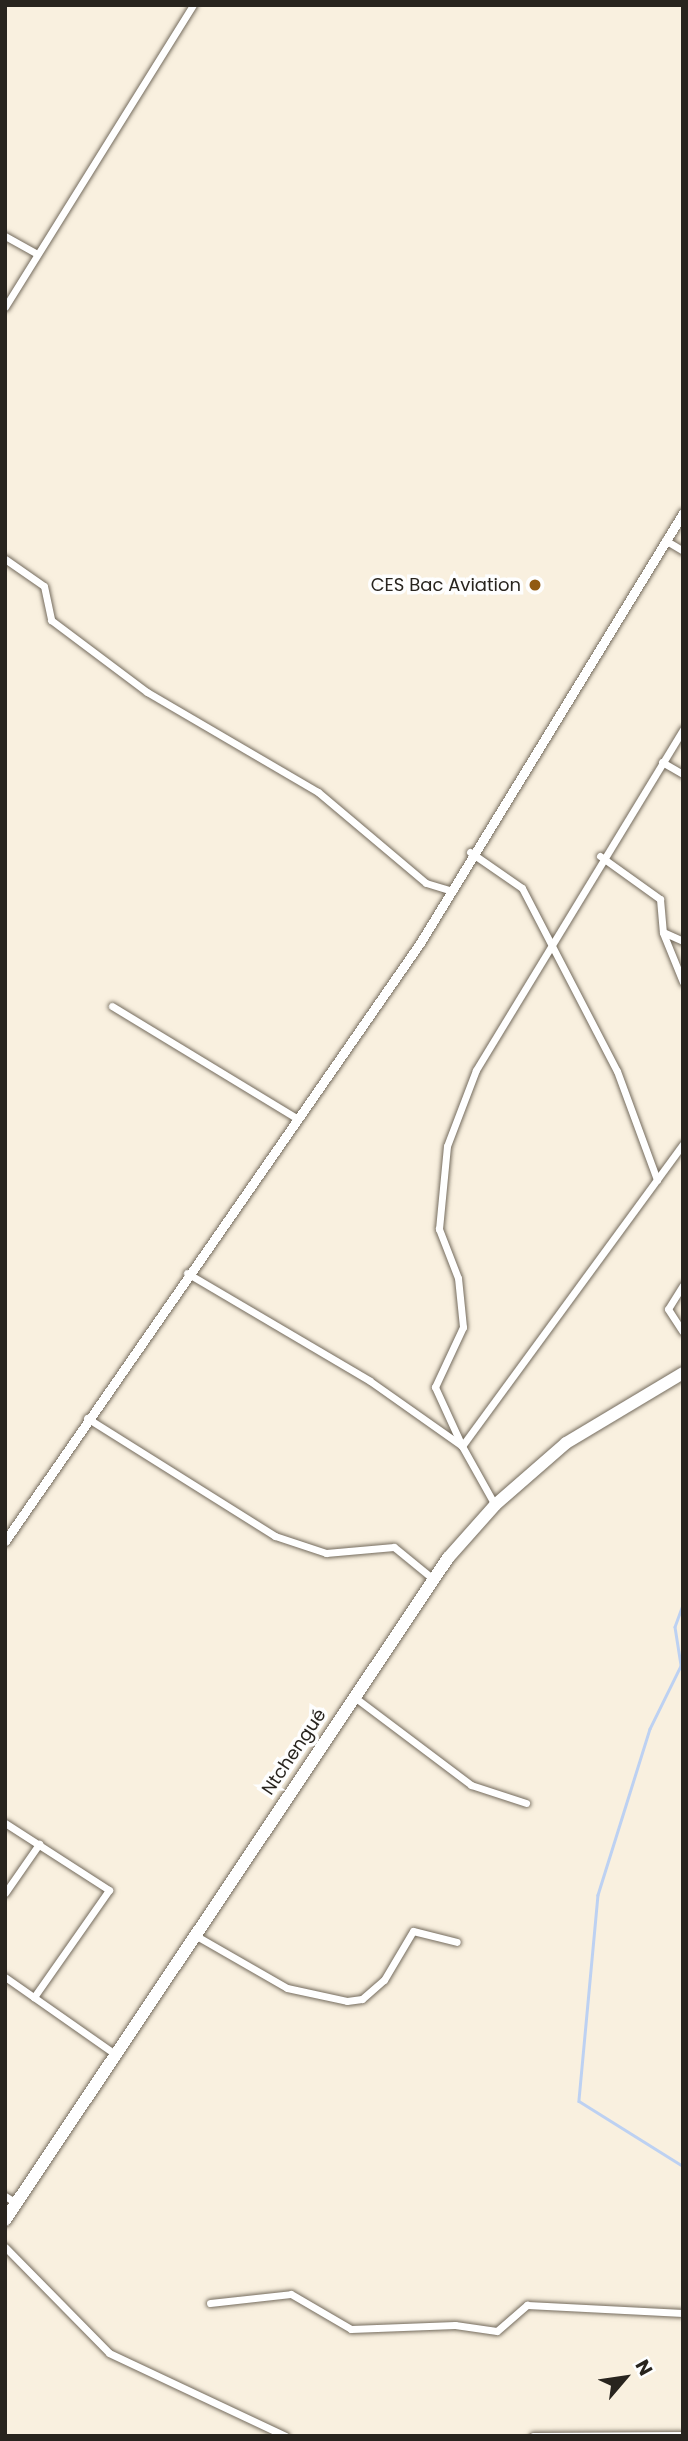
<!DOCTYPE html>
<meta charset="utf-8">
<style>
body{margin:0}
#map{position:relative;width:688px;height:2441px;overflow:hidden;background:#f9f0df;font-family:Poppins,sans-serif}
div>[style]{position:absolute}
.stream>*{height:2.5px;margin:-1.25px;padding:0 1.25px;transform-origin:1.25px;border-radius:1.25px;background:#bdd1f2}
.roads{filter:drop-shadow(0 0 2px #746b5d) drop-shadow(0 0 2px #746b5d)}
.minor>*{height:7px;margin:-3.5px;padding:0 3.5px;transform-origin:3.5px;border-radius:3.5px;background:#fff}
.tertiary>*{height:9px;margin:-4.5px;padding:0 4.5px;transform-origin:4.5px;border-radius:4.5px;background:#fff}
.primary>*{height:12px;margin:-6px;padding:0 6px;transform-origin:6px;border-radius:6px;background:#fff}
.dots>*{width:19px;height:19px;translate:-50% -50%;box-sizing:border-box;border:4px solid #fefefe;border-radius:50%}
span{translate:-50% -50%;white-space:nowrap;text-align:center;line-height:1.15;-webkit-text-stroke:7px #fefefe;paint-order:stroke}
.poi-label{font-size:18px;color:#28241e}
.right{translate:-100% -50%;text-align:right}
.street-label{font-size:18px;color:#28241e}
.frame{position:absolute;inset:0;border:7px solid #28241e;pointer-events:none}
.north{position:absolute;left:590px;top:2343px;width:70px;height:70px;-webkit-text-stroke:5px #fefefe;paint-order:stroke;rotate:61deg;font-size:19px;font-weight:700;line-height:28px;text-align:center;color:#28241e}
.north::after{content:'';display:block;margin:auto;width:24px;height:32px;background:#28241e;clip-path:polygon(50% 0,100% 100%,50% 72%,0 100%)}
</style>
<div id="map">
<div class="stream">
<i style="left:683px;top:1605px;width:23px;rotate:110deg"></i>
<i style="left:675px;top:1627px;width:39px;rotate:81deg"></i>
<i style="left:681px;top:1666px;width:70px;rotate:116.2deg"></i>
<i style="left:650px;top:1729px;width:174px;rotate:107.4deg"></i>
<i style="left:598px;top:1895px;width:207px;rotate:95.3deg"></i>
<i style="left:579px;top:2101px;width:123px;rotate:32deg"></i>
</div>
<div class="roads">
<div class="minor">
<i style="left:5px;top:236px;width:37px;rotate:29deg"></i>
<i style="left:5px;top:307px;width:356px;rotate:-58.1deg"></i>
<i style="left:665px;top:540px;width:21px;rotate:31deg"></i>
<i style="left:5px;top:559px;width:47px;rotate:34.7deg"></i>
<i style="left:44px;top:586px;width:35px;rotate:78deg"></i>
<i style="left:51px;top:620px;width:120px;rotate:36.9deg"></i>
<i style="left:147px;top:692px;width:198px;rotate:30.3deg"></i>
<i style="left:318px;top:792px;width:141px;rotate:40.1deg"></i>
<i style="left:426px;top:883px;width:28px;rotate:17deg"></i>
<i style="left:662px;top:762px;width:24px;rotate:30deg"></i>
<i style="left:470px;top:852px;width:63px;rotate:34.7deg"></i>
<i style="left:522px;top:888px;width:206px;rotate:62.6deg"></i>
<i style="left:617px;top:1071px;width:116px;rotate:69.8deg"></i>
<i style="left:600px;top:856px;width:74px;rotate:35.6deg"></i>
<i style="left:660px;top:899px;width:33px;rotate:85deg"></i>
<i style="left:663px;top:932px;width:22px;rotate:24deg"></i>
<i style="left:663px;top:933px;width:53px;rotate:67.8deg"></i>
<i style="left:112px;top:1006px;width:218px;rotate:31.3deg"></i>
<i style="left:187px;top:1273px;width:212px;rotate:30.5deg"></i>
<i style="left:370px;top:1381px;width:113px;rotate:35.2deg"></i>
<i style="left:462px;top:1446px;width:68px;rotate:60.8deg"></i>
<i style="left:683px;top:1285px;width:28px;rotate:122deg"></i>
<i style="left:668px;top:1309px;width:27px;rotate:57deg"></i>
<i style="left:87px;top:1418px;width:222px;rotate:32.1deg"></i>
<i style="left:275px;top:1536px;width:54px;rotate:18.4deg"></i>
<i style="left:326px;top:1553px;width:68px;rotate:-5deg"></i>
<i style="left:394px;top:1547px;width:49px;rotate:39.2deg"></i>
<i style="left:462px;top:1446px;width:65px;rotate:-114.6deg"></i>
<i style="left:435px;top:1387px;width:66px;rotate:-65deg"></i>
<i style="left:463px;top:1327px;width:49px;rotate:-95.8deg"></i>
<i style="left:458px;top:1278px;width:53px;rotate:-111.2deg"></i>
<i style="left:439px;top:1229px;width:83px;rotate:-84.5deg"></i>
<i style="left:447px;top:1146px;width:81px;rotate:-69.1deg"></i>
<i style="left:476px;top:1070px;width:399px;rotate:-58.7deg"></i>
<i style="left:462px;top:1446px;width:374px;rotate:-53.8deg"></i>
<i style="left:353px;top:1696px;width:148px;rotate:37deg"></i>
<i style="left:471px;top:1785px;width:58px;rotate:18.1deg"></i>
<i style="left:5px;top:1823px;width:124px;rotate:32.8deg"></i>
<i style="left:109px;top:1890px;width:131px;rotate:125deg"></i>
<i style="left:5px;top:1893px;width:60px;rotate:-55.2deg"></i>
<i style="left:193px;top:1934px;width:108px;rotate:29.9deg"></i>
<i style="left:287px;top:1988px;width:61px;rotate:12.2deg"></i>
<i style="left:347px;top:2001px;width:15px;rotate:-8deg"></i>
<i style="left:362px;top:1999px;width:29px;rotate:-41deg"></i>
<i style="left:384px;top:1980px;width:57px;rotate:-59.4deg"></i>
<i style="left:413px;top:1931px;width:45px;rotate:14deg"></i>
<i style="left:5px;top:1977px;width:134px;rotate:35deg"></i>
<i style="left:5px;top:2196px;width:13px;rotate:32deg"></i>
<i style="left:5px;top:2247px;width:148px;rotate:45.5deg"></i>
<i style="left:109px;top:2353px;width:195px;rotate:25.2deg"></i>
<i style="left:210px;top:2303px;width:81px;rotate:-6.3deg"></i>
<i style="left:291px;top:2294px;width:69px;rotate:30.3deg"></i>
<i style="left:351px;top:2329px;width:104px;rotate:-2.2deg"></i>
<i style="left:455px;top:2325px;width:42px;rotate:8.1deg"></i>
<i style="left:497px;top:2331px;width:40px;rotate:-41deg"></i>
<i style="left:527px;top:2305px;width:156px;rotate:2.9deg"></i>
<i style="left:533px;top:2436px;width:150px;rotate:-0.4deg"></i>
</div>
<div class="tertiary">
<i style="left:5px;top:1541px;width:728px;rotate:-55.24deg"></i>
<i style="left:420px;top:943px;width:504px;rotate:-58.55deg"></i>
</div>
<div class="primary">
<i style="left:5px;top:2220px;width:797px;rotate:-56.21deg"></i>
<i style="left:448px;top:1558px;width:71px;rotate:-48.4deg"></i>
<i style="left:495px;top:1505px;width:94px;rotate:-41.1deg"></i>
<i style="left:566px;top:1443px;width:136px;rotate:-30.9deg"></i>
</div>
</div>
<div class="dots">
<i style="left:535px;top:585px;background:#915a12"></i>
</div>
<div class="poi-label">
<span class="right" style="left:521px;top:585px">CES Bac Aviation</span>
</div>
<div class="street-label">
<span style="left:294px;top:1752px;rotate:-56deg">Ntchengué</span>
</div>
<div class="frame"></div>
<div class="north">N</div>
</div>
